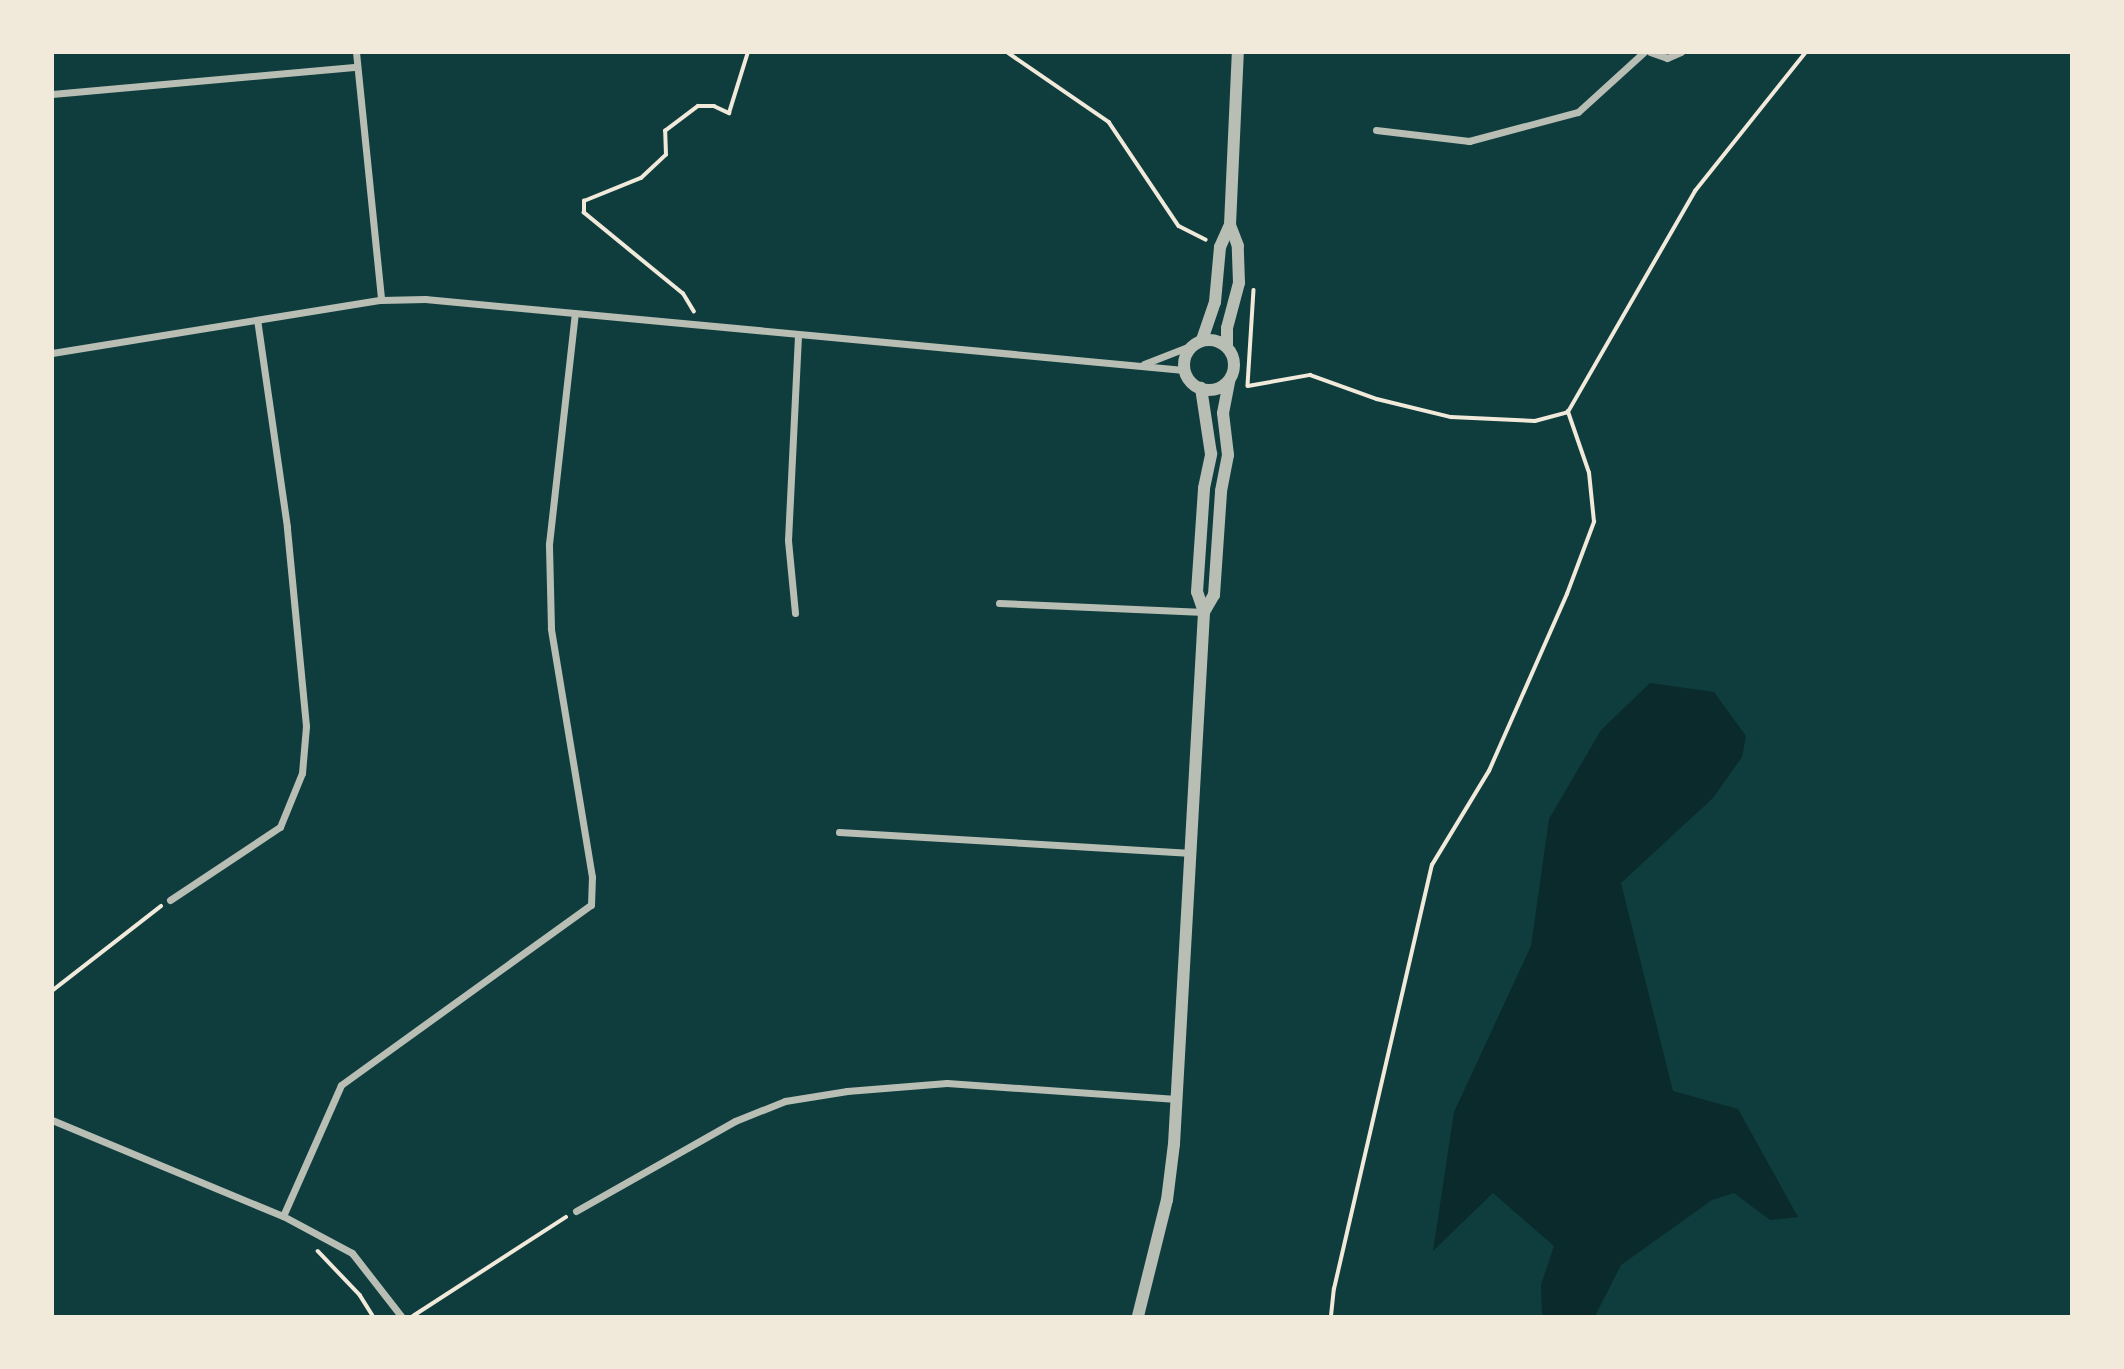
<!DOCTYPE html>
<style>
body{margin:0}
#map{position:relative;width:2124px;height:1369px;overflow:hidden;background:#0f3d3e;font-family:Montserrat,sans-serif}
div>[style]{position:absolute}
.water>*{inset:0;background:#0a2a2b}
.path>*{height:3.5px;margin:-1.75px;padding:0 1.75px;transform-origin:1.75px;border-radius:1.75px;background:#f1e9da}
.minor>*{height:7px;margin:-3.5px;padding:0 3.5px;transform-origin:3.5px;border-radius:3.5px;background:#b8beb3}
.tertiary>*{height:12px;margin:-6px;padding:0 6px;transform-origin:6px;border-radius:6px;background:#b8beb3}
.tertiary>.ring{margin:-6px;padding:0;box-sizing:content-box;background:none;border:12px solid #b8beb3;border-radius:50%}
span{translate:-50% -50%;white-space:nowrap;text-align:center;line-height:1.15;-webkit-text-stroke:5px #f1e9da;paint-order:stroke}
.frame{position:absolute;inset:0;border:54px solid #f1e9da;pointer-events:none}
</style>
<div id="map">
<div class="water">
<i style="clip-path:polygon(1650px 683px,1714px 692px,1746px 736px,1742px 757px,1713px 798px,1621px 883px,1673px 1091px,1738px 1109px,1798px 1217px,1770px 1220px,1734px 1193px,1712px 1200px,1621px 1265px,1595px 1316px,1546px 1316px,1542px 1314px,1541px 1285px,1554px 1246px,1493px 1193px,1433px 1251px,1454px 1112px,1531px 946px,1549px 819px,1601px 730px)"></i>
</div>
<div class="path">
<i style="left:1007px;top:52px;width:124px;rotate:34.5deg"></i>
<i style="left:1109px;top:122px;width:125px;rotate:56.1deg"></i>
<i style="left:1179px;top:226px;width:30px;rotate:27deg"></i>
<i style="left:1254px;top:290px;width:96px;rotate:93.6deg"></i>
<i style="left:1248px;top:386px;width:63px;rotate:-10.1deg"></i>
<i style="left:1310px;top:375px;width:71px;rotate:19.7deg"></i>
<i style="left:1377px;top:399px;width:76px;rotate:13.7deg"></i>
<i style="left:1451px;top:417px;width:84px;rotate:2.7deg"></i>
<i style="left:1535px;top:421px;width:34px;rotate:-15deg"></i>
<i style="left:694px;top:312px;width:21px;rotate:-121deg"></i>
<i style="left:683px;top:294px;width:128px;rotate:-140.7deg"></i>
<i style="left:584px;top:213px;width:12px;rotate:-90deg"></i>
<i style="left:584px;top:201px;width:61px;rotate:-22deg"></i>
<i style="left:641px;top:178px;width:34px;rotate:-43deg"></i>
<i style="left:666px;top:155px;width:24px;rotate:-92deg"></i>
<i style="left:665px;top:131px;width:41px;rotate:-37.1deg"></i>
<i style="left:698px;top:106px;width:16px"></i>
<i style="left:714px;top:106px;width:17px;rotate:25deg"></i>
<i style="left:729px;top:113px;width:64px;rotate:-72.7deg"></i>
<i style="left:1568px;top:412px;width:255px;rotate:-60.1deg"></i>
<i style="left:1695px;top:191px;width:178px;rotate:-51.4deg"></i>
<i style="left:52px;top:991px;width:138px;rotate:-37.9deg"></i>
<i style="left:318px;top:1251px;width:61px;rotate:46.3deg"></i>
<i style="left:360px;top:1295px;width:25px;rotate:58deg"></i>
<i style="left:413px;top:1316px;width:182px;rotate:-32.9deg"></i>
<i style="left:1331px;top:1316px;width:27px;rotate:-84deg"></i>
<i style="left:1334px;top:1289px;width:435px;rotate:-77deg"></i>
<i style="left:1432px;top:865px;width:110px;rotate:-58.8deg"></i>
<i style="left:1489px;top:771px;width:193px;rotate:-66.2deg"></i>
<i style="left:1567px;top:594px;width:77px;rotate:-69.4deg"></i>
<i style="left:1594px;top:522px;width:49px;rotate:-95.8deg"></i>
<i style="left:1589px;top:473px;width:65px;rotate:-109deg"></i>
</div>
<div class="minor">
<i style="left:356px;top:52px;width:249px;rotate:84.2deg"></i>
<i style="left:1650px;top:52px;width:18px;rotate:19deg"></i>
<i style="left:1667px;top:58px;width:15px;rotate:-23deg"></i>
<i style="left:52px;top:94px;width:306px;rotate:-5.1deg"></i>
<i style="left:1376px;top:130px;width:94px;rotate:6.7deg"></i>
<i style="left:1469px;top:141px;width:113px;rotate:-14.9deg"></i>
<i style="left:1578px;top:112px;width:89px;rotate:-42.3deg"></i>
<i style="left:52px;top:353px;width:333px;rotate:-9.2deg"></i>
<i style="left:381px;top:300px;width:44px;rotate:-1.3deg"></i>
<i style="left:425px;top:299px;width:762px;rotate:5.34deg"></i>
<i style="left:1144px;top:364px;width:53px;rotate:-21.2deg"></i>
<i style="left:999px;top:603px;width:205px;rotate:2.5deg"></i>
<i style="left:795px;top:613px;width:73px;rotate:-95.5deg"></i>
<i style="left:788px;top:540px;width:204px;rotate:-87.2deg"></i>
<i style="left:839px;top:832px;width:353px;rotate:3.4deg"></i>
<i style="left:170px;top:900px;width:132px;rotate:-33.6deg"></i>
<i style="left:280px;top:827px;width:58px;rotate:-67.8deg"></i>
<i style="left:302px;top:773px;width:47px;rotate:-85.1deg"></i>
<i style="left:306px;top:726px;width:200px;rotate:-95.5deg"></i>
<i style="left:287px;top:527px;width:209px;rotate:-98.2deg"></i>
<i style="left:52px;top:1120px;width:250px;rotate:22.6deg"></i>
<i style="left:283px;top:1216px;width:78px;rotate:28.2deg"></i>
<i style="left:352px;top:1253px;width:80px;rotate:52.1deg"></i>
<i style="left:576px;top:1211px;width:183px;rotate:-29.5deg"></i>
<i style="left:735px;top:1121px;width:54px;rotate:-21.8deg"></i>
<i style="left:785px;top:1101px;width:63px;rotate:-9.2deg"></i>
<i style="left:847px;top:1091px;width:100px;rotate:-4.6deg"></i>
<i style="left:947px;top:1083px;width:230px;rotate:4deg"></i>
<i style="left:283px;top:1216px;width:143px;rotate:-66.1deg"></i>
<i style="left:341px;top:1085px;width:308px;rotate:-35.8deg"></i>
<i style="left:591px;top:905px;width:28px;rotate:-88deg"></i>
<i style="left:592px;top:877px;width:252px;rotate:-99.4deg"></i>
<i style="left:551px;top:628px;width:84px;rotate:-91.4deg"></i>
<i style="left:549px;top:544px;width:232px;rotate:-83.6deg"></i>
</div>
<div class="tertiary">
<i class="ring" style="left:1184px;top:340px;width:38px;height:38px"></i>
<i style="left:1202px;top:340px;width:40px;rotate:-71.1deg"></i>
<i style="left:1215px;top:302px;width:55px;rotate:-84.8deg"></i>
<i style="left:1220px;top:247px;width:24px;rotate:-66deg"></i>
<i style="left:1227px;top:347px;width:19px;rotate:-90deg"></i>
<i style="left:1227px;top:328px;width:47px;rotate:-75.1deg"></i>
<i style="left:1239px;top:283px;width:37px;rotate:-92deg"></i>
<i style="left:1238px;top:246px;width:22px;rotate:-111deg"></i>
<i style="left:1230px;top:225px;width:173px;rotate:-87.4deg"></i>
<i style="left:1204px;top:612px;width:20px;rotate:-60deg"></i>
<i style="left:1214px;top:595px;width:104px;rotate:-86.1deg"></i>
<i style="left:1221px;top:491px;width:37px;rotate:-79deg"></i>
<i style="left:1228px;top:455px;width:42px;rotate:-96.8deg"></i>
<i style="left:1223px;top:413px;width:33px;rotate:-79deg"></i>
<i style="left:1138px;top:1316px;width:120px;rotate:-76deg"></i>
<i style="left:1167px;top:1200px;width:56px;rotate:-82.9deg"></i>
<i style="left:1174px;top:1144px;width:533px;rotate:-86.77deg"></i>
<i style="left:1204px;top:612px;width:21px;rotate:-109deg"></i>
<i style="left:1197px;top:592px;width:104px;rotate:-86.1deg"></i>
<i style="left:1204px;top:488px;width:35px;rotate:-78deg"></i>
<i style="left:1211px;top:454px;width:67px;rotate:-98.6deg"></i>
</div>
<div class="frame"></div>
</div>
